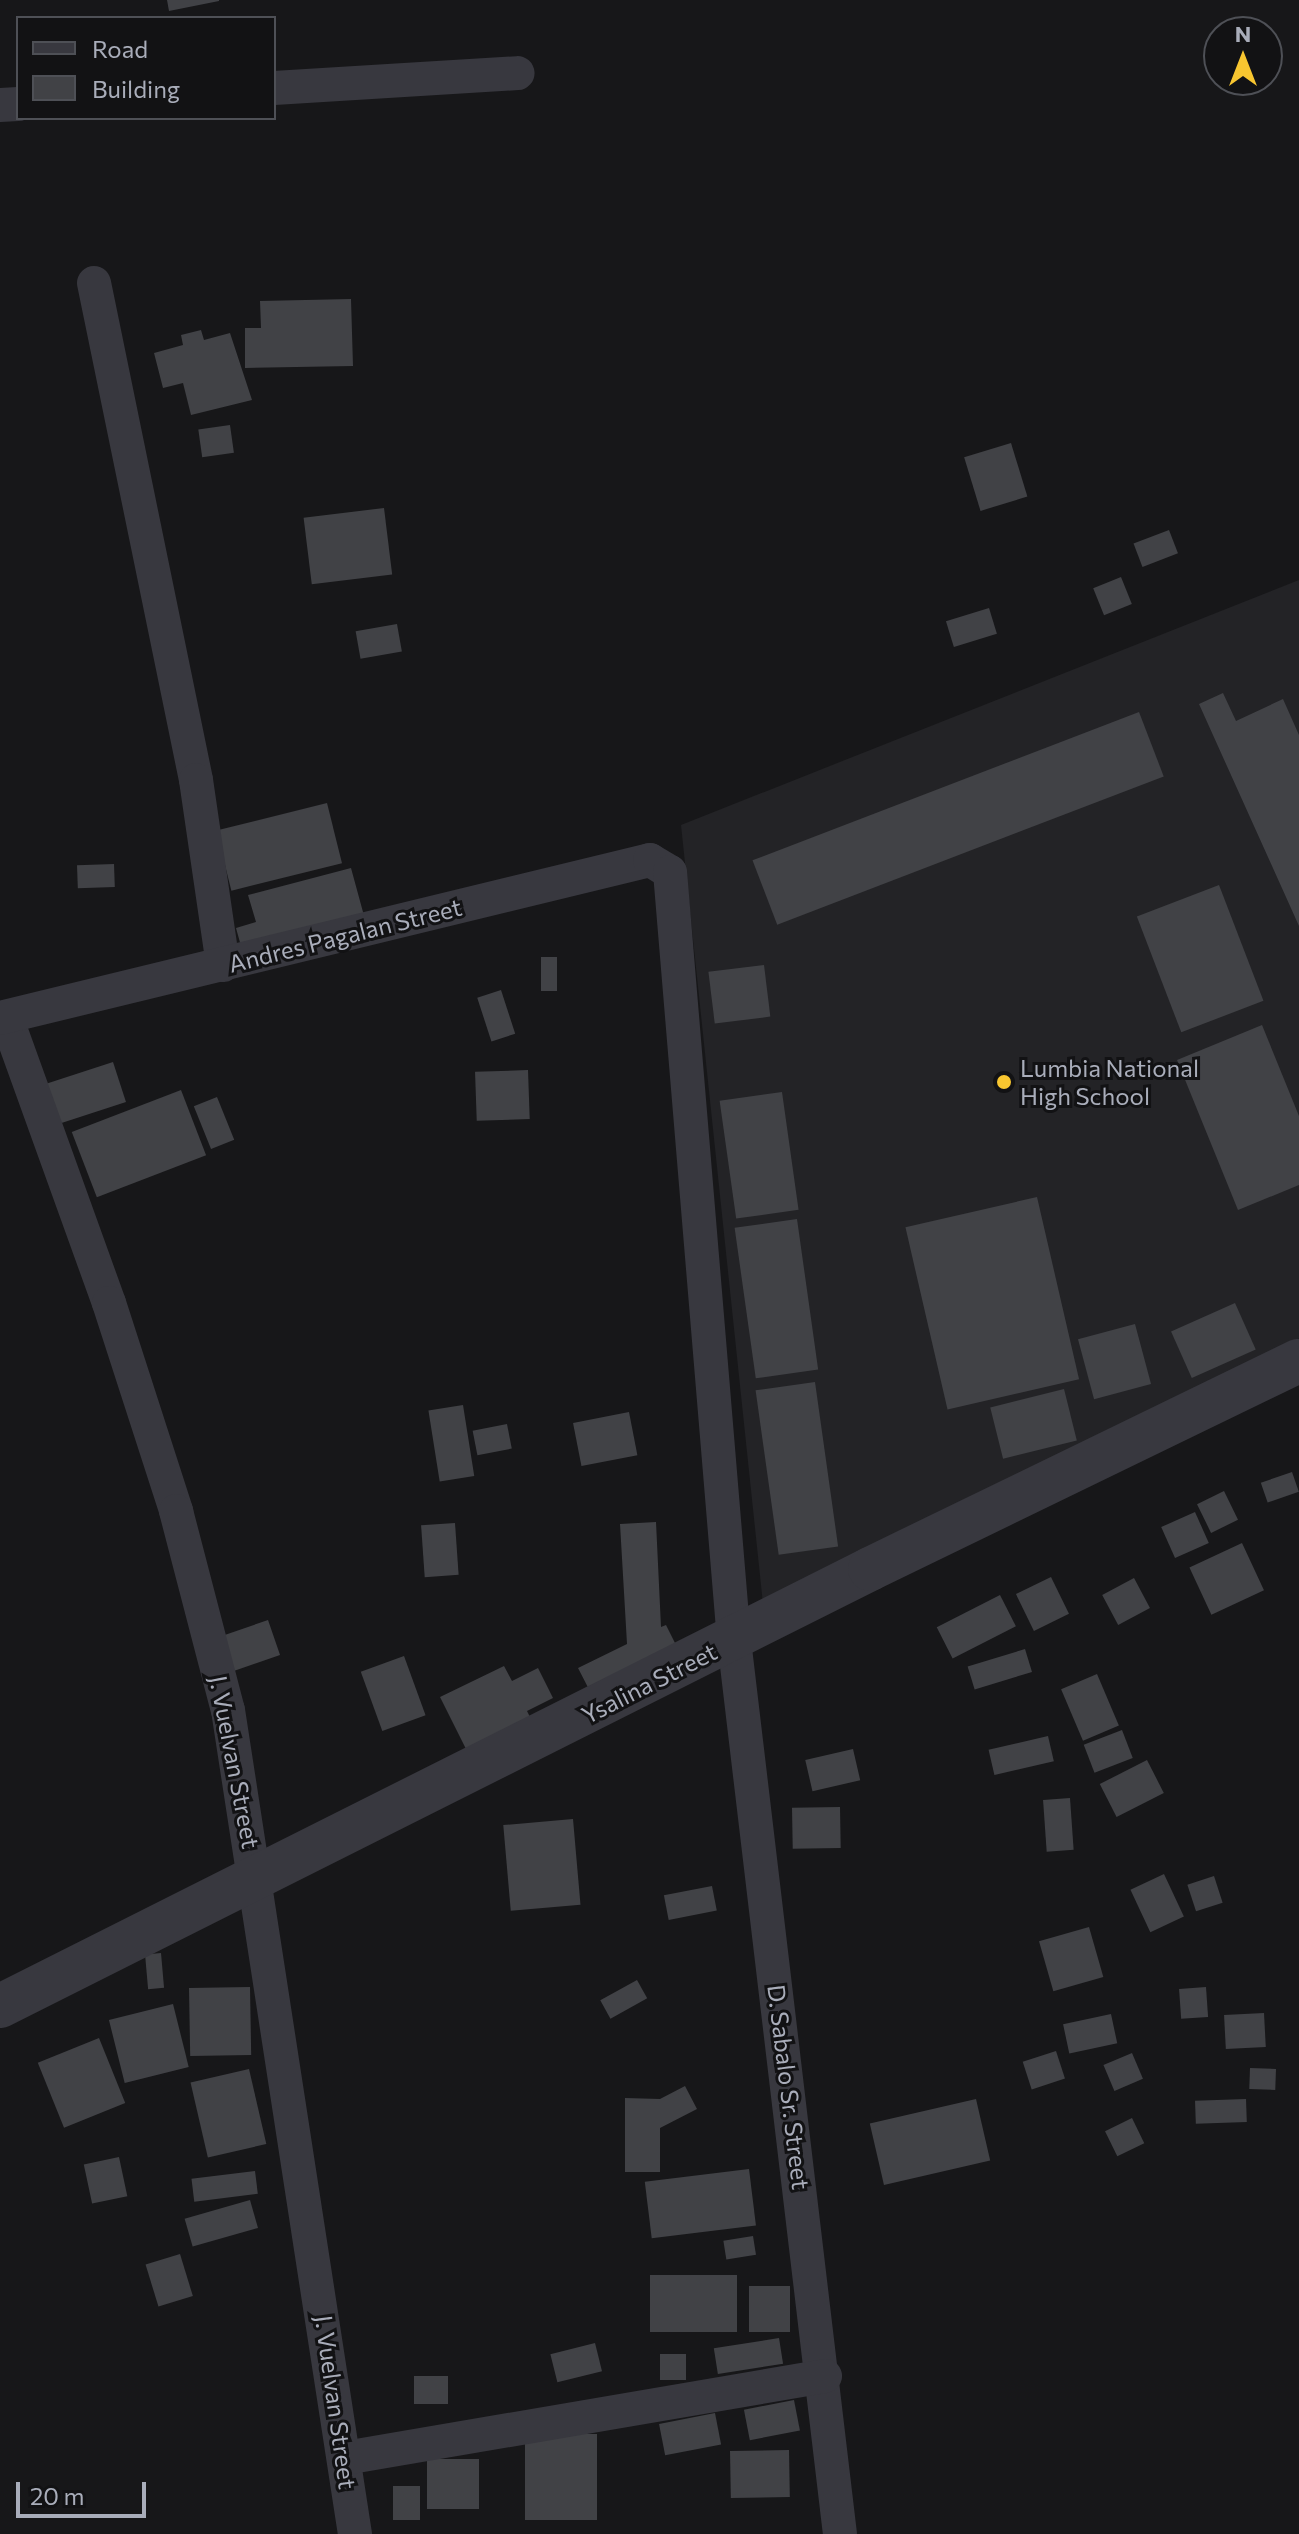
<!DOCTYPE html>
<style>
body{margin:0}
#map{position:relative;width:1299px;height:2534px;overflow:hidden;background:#171719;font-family:Commissioner,sans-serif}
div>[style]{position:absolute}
.built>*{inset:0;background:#232326}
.building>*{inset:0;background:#414246;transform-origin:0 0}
.minor>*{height:34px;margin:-17px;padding:0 17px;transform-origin:17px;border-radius:17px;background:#38383f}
.tertiary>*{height:44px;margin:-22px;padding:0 22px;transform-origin:22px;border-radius:22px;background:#38383f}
.dots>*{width:22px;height:22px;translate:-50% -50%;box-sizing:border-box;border:4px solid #121214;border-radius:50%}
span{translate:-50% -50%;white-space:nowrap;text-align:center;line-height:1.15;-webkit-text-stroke:6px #121214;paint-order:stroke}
.street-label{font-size:24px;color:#a9adba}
.poi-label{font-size:24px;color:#a9adba}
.left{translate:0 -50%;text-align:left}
.legend{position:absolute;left:16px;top:16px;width:260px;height:104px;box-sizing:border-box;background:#121214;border:2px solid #4e5056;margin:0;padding:10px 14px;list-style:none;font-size:24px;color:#a9adba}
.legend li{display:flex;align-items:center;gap:16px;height:40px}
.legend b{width:40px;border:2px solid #4e5056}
.north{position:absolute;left:1203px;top:16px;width:80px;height:80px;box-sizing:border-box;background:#121214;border:2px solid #4e5056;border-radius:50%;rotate:0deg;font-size:22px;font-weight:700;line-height:32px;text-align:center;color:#a9adba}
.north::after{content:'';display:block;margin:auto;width:28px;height:36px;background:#f8c630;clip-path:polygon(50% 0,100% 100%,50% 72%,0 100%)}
.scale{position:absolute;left:16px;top:2482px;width:130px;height:36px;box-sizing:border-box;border:4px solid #a9adba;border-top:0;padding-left:10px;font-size:24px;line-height:28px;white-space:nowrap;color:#a9adba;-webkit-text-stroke:6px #121214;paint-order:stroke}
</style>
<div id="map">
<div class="built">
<i style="clip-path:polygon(1299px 580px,1299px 1338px,763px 1604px,681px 825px)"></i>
</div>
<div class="building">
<i style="clip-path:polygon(167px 0,219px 0,219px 1px,169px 11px)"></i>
<i style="clip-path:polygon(351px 299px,353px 366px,245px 368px,245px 328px,261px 328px,260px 301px)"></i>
<i style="clip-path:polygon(201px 330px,204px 340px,230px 333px,252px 400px,191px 415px,183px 383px,163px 388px,154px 353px,183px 345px,181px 335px)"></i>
<i style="left:230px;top:425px;width:28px;height:32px;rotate:82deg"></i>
<i style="left:1011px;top:443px;width:56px;height:49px;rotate:73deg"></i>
<i style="left:384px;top:508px;width:67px;height:81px;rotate:83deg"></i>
<i style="left:1169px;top:530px;width:25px;height:38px;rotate:69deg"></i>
<i style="left:1121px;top:577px;width:29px;height:30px;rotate:68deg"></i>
<i style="left:989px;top:608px;width:27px;height:45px;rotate:73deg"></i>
<i style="left:397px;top:624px;width:28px;height:42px;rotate:80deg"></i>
<i style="clip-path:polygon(1223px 693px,1236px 721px,1283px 699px,1299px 735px,1299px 926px,1199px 704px)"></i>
<i style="left:1139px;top:712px;width:69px;height:414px;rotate:69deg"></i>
<i style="left:327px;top:803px;width:62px;height:114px;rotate:76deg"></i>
<i style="left:114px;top:864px;width:23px;height:37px;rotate:88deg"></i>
<i style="clip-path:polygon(351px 868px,366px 923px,244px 957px,236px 928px,256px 922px,248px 895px)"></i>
<i style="left:1219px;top:885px;width:124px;height:88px;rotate:69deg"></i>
<i style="left:541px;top:957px;width:16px;height:34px"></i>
<i style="left:764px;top:965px;width:52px;height:56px;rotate:83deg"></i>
<i style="left:501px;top:990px;width:46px;height:25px;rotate:72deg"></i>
<i style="clip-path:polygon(1262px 1025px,1299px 1116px,1299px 1185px,1238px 1210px,1177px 1060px)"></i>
<i style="left:113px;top:1062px;width:42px;height:71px;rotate:72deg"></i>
<i style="left:528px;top:1070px;width:49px;height:53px;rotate:88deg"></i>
<i style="left:181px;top:1090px;width:70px;height:117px;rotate:69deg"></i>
<i style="left:782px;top:1092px;width:119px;height:63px;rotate:82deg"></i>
<i style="left:217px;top:1097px;width:46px;height:25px;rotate:68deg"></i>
<i style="left:1037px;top:1197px;width:187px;height:135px;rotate:77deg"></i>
<i style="left:797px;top:1219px;width:152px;height:63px;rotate:82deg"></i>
<i style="left:1235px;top:1303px;width:51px;height:70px;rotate:66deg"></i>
<i style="left:1135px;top:1324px;width:62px;height:59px;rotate:75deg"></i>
<i style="left:815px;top:1382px;width:166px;height:60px;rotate:82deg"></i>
<i style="left:1064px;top:1389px;width:53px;height:76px;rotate:76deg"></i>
<i style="left:463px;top:1405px;width:72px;height:35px;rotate:81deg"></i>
<i style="left:629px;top:1412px;width:44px;height:57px;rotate:79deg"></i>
<i style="left:507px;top:1424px;width:25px;height:35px;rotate:79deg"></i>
<i style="left:1292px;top:1472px;width:21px;height:33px;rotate:71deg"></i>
<i style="left:1224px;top:1491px;width:32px;height:30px;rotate:64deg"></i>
<i style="left:1195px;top:1512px;width:34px;height:37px;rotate:66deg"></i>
<i style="clip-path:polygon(656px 1522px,661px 1627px,666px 1625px,684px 1661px,596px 1703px,578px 1668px,627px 1644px,620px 1524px)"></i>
<i style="left:455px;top:1523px;width:52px;height:34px;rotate:86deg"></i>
<i style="left:1242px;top:1543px;width:52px;height:58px;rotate:65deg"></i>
<i style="left:1051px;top:1577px;width:41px;height:39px;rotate:64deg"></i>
<i style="left:1134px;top:1578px;width:34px;height:36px;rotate:62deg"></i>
<i style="left:1000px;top:1595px;width:35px;height:71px;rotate:63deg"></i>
<i style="left:268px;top:1620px;width:37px;height:55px;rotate:71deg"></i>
<i style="left:1025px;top:1649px;width:24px;height:60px;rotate:73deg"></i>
<i style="left:404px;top:1656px;width:63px;height:46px;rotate:70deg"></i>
<i style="clip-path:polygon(504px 1666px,512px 1681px,538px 1668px,553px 1698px,527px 1711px,536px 1729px,472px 1761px,440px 1697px)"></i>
<i style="left:1097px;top:1674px;width:56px;height:39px;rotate:67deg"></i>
<i style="left:1122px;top:1730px;width:30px;height:41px;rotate:69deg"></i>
<i style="left:1048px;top:1736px;width:26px;height:61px;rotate:77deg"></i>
<i style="left:853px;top:1749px;width:32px;height:49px;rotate:77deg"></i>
<i style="left:1147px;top:1760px;width:37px;height:53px;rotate:63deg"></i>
<i style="left:1070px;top:1798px;width:52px;height:27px;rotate:86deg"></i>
<i style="left:840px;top:1807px;width:41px;height:48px;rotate:89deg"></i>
<i style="left:573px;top:1819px;width:86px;height:70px;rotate:85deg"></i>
<i style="left:1164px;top:1874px;width:47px;height:37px;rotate:65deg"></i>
<i style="left:1214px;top:1876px;width:28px;height:28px;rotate:72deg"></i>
<i style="left:712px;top:1886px;width:25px;height:49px;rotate:79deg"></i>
<i style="left:1089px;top:1927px;width:52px;height:52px;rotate:74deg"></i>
<i style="left:161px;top:1953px;width:35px;height:16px;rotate:85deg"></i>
<i style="left:637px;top:1980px;width:21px;height:42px;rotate:61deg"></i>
<i style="left:250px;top:1987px;width:68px;height:61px;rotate:89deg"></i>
<i style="left:1206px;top:1987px;width:30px;height:27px;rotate:86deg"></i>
<i style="left:173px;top:2004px;width:65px;height:66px;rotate:76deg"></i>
<i style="left:1264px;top:2013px;width:34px;height:40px;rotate:87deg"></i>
<i style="left:1111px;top:2014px;width:30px;height:49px;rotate:78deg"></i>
<i style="left:99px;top:2038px;width:70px;height:66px;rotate:68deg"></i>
<i style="left:1056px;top:2051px;width:29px;height:35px;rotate:72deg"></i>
<i style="left:1132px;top:2053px;width:28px;height:31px;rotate:67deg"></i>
<i style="left:1250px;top:2068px;width:26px;height:21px;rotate:2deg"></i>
<i style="left:249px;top:2069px;width:77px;height:60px;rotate:77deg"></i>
<i style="clip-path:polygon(685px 2086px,697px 2109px,660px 2128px,660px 2172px,625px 2172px,625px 2098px,660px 2099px)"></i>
<i style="left:976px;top:2099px;width:63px;height:109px;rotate:77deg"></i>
<i style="left:1246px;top:2099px;width:23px;height:51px;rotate:88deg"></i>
<i style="left:1132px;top:2118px;width:28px;height:30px;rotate:64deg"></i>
<i style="left:119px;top:2157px;width:40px;height:36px;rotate:78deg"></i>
<i style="left:749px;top:2169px;width:57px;height:105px;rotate:83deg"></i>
<i style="left:255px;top:2171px;width:23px;height:64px;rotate:83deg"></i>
<i style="left:250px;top:2200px;width:29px;height:68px;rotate:74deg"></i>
<i style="left:753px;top:2236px;width:19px;height:30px;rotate:81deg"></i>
<i style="left:180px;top:2254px;width:44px;height:36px;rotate:73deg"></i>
<i style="left:650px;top:2275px;width:87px;height:57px"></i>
<i style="left:749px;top:2286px;width:41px;height:46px"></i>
<i style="left:779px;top:2338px;width:26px;height:66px;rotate:81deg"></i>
<i style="left:595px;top:2343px;width:29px;height:46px;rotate:76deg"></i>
<i style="left:660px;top:2354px;width:26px;height:26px"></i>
<i style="left:448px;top:2376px;width:28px;height:34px;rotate:90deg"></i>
<i style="left:794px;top:2400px;width:31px;height:51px;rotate:79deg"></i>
<i style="left:715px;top:2413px;width:32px;height:57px;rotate:79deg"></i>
<i style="left:525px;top:2434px;width:72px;height:86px"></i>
<i style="left:789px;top:2450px;width:47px;height:59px;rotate:89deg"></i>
<i style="left:427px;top:2459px;width:52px;height:50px"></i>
<i style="left:393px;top:2486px;width:27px;height:34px"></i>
</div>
<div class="minor">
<i style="left:274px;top:88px;width:244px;rotate:-3.5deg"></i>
<i style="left:0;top:105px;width:18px;rotate:-3deg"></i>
<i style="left:94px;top:283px;width:507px;rotate:78.4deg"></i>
<i style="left:196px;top:780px;width:187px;rotate:81.7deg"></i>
<i style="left:6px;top:1017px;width:304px;rotate:70.2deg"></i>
<i style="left:109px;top:1303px;width:219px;rotate:72.1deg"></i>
<i style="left:176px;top:1511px;width:206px;rotate:75.4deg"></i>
<i style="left:228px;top:1710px;width:834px;rotate:81.24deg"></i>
<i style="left:0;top:1018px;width:669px;rotate:-13.66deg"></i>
<i style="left:650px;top:860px;width:23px;rotate:31deg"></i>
<i style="left:670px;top:872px;width:771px;rotate:85.24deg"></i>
<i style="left:734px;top:1640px;width:900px;rotate:83.24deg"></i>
<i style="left:345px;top:2458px;width:487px;rotate:-9.7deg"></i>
</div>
<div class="tertiary">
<i style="left:0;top:2006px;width:974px;rotate:-26.67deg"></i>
<i style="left:870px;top:1569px;width:477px;rotate:-25.9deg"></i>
</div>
<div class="dots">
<i style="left:1004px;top:1082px;background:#f8c630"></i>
</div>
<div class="street-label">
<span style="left:345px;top:935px;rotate:-14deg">Andres Pagalan Street</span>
<span style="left:649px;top:1683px;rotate:-27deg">Ysalina Street</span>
<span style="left:235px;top:1762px;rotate:79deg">J. Vuelvan Street</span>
<span style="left:789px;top:2087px;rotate:83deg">D. Sabalo Sr. Street</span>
<span style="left:336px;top:2402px;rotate:82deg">J. Vuelvan Street</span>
</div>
<div class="poi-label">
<span class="left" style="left:1020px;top:1082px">Lumbia National<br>High School</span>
</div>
<ul class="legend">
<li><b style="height:10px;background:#38383f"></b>Road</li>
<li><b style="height:22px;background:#414246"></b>Building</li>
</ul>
<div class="north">N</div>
<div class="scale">20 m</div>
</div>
